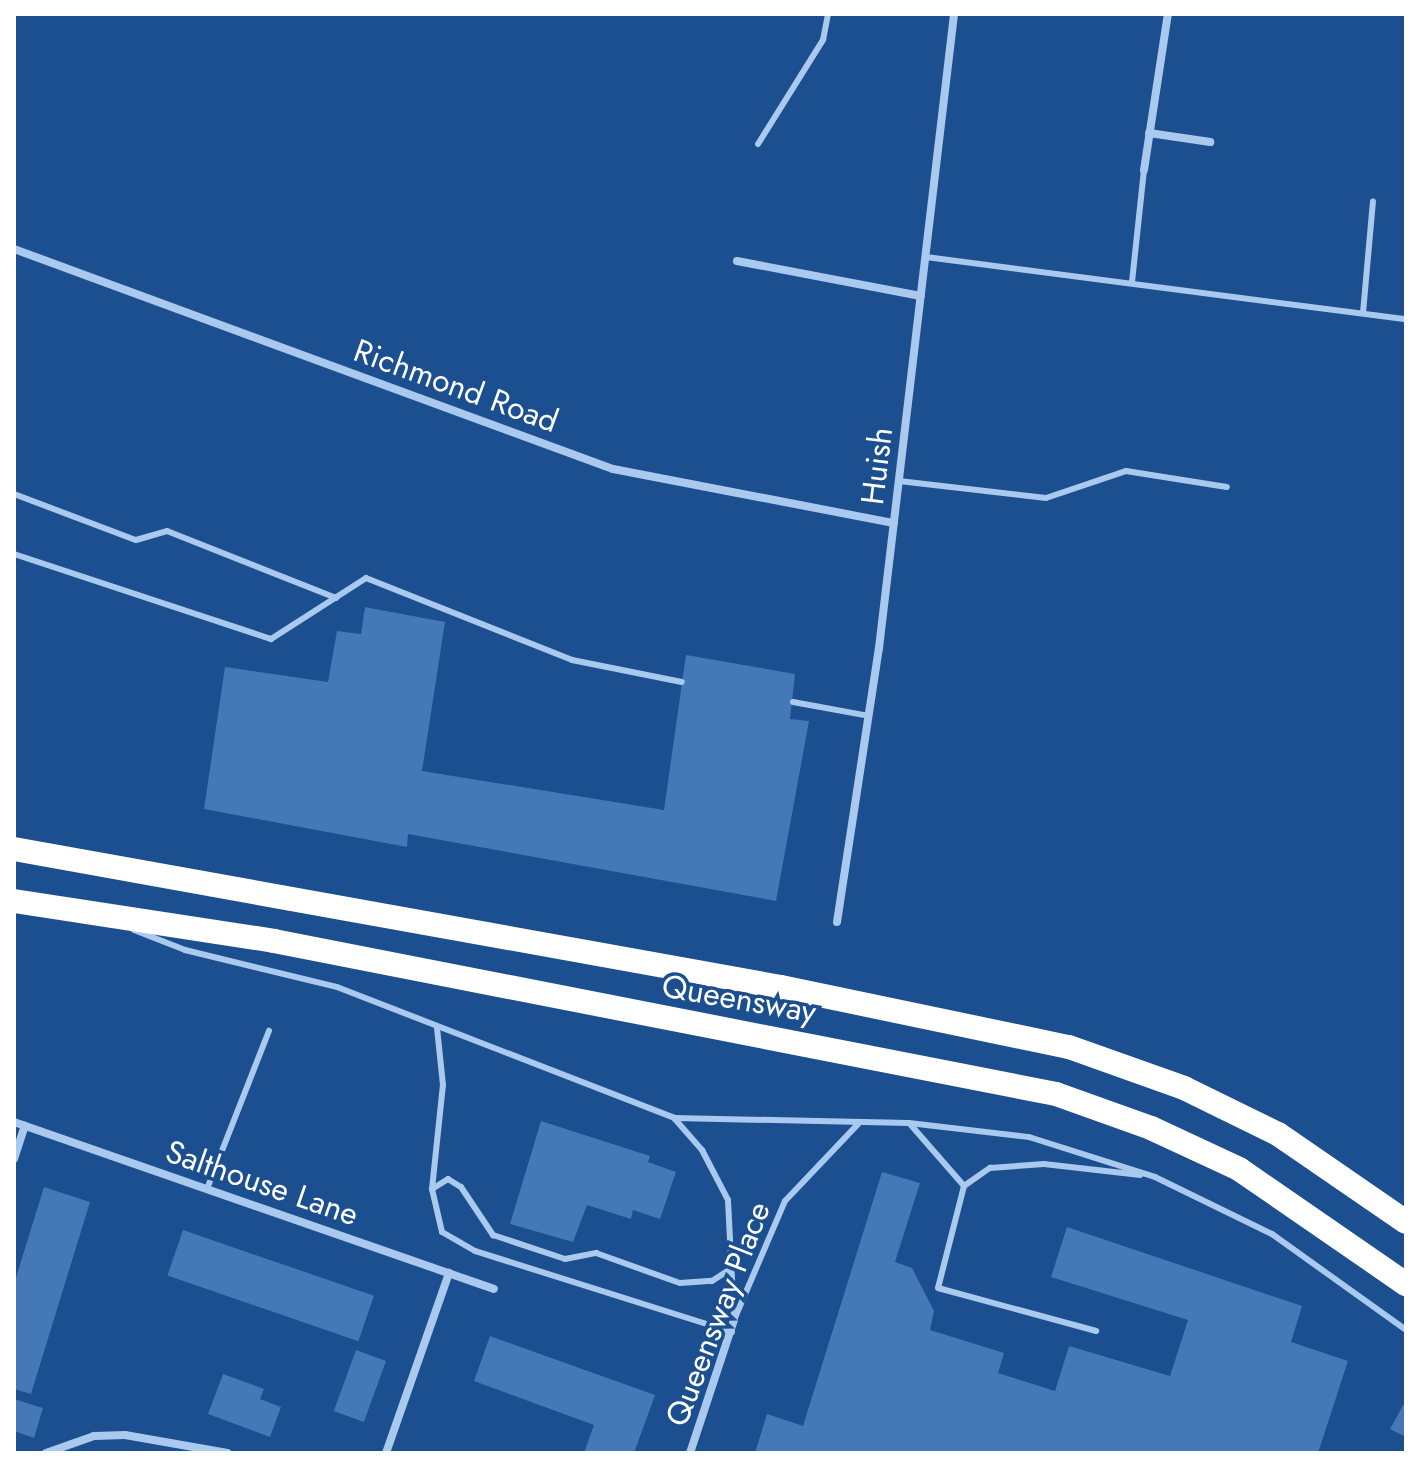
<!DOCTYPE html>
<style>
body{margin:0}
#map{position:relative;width:1420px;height:1467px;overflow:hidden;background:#1b4f8f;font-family:Jost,sans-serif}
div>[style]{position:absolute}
.building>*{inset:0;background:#4478b7;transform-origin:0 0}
.lane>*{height:6px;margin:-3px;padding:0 3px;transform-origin:3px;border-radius:3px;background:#a9c9ee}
.street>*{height:8px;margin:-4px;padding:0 4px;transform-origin:4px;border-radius:4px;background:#a9c9ee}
.highway>*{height:24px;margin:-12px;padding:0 12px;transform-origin:12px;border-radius:12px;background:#fff}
span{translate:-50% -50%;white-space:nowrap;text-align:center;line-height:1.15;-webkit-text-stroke:7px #1b4f8f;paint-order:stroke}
.street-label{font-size:32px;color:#fff}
.frame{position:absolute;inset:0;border:16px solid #fff;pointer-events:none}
</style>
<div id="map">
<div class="building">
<i style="clip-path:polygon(365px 607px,445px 622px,422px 771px,664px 810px,686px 655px,795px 674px,790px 719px,809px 721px,776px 901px,408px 834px,407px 847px,204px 809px,225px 667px,328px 682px,337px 631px,361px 634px)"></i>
<i style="clip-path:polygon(541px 1121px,650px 1156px,648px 1162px,676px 1172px,660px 1219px,633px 1210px,631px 1219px,587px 1205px,573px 1242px,510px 1224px)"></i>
<i style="clip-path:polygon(882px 1172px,920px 1183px,895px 1262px,912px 1268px,934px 1311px,930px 1330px,1004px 1353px,998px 1373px,1055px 1391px,1069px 1346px,1170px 1376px,1188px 1320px,1051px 1277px,1067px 1227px,1302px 1306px,1291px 1342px,1348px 1361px,1318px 1453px,755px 1453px,767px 1414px,803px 1426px)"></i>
<i style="clip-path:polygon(44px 1187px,90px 1202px,31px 1394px,14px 1389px,14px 1284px)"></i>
<i style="left:183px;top:1230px;width:202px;height:48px;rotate:19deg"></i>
<i style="clip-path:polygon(490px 1336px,655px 1395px,634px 1453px,584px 1453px,594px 1425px,474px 1381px)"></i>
<i style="left:356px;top:1350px;width:32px;height:65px;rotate:20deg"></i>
<i style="clip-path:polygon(223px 1374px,264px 1389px,260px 1399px,281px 1407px,270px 1437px,208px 1414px)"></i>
<i style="clip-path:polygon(14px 1399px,43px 1408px,34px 1438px,14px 1431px)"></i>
<i style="clip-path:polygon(1406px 1400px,1406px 1437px,1390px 1429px)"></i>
</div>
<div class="lane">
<i style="left:758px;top:144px;width:123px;rotate:-58deg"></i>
<i style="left:823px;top:40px;width:26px;rotate:-79deg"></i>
<i style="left:926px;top:257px;width:484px;rotate:7.4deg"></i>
<i style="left:1132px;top:282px;width:113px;rotate:-83.9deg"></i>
<i style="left:1363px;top:313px;width:112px;rotate:-84.9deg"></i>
<i style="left:899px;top:481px;width:148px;rotate:6.6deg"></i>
<i style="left:1046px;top:498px;width:84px;rotate:-18.6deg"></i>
<i style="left:1126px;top:471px;width:102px;rotate:9deg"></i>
<i style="left:14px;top:494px;width:130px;rotate:20.7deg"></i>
<i style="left:136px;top:540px;width:32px;rotate:-16deg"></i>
<i style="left:167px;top:531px;width:182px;rotate:21.6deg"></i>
<i style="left:14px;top:554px;width:271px;rotate:18.3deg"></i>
<i style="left:271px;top:639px;width:113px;rotate:-32.7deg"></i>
<i style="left:366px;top:578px;width:222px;rotate:21.7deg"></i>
<i style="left:572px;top:660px;width:112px;rotate:11.3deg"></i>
<i style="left:793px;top:702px;width:77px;rotate:10.4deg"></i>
<i style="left:134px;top:930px;width:55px;rotate:21.4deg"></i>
<i style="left:185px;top:950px;width:156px;rotate:13.7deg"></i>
<i style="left:337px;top:987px;width:362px;rotate:21.2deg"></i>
<i style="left:674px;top:1118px;width:235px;rotate:1.2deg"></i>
<i style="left:909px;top:1123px;width:121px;rotate:6.7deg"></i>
<i style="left:1029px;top:1137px;width:132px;rotate:17.6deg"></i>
<i style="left:1155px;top:1177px;width:130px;rotate:26deg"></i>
<i style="left:1272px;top:1234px;width:165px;rotate:35.6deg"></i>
<i style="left:674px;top:1118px;width:43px;rotate:48.8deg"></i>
<i style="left:702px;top:1150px;width:56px;rotate:62.5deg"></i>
<i style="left:728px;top:1200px;width:117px;rotate:87.1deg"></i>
<i style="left:910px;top:1124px;width:82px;rotate:48.9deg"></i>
<i style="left:964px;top:1186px;width:32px;rotate:-35deg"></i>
<i style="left:990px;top:1168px;width:54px;rotate:-4.2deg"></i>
<i style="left:1044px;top:1164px;width:97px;rotate:6.5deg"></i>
<i style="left:964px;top:1186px;width:105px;rotate:104.3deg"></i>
<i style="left:938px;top:1288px;width:164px;rotate:15.2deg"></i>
<i style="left:207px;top:1189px;width:170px;rotate:-68.6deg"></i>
<i style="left:432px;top:1189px;width:105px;rotate:-84deg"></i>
<i style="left:443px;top:1085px;width:57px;rotate:-96deg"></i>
<i style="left:734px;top:1320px;width:129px;rotate:-66.8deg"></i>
<i style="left:785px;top:1201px;width:106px;rotate:-46.5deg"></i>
<i style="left:732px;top:1332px;width:269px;rotate:-162.5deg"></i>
<i style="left:475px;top:1251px;width:38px;rotate:-150deg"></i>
<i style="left:442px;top:1232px;width:44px;rotate:-103.1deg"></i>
<i style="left:432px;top:1189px;width:19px;rotate:-32deg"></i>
<i style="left:448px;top:1179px;width:15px;rotate:32deg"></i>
<i style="left:461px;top:1187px;width:58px;rotate:56.3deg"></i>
<i style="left:493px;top:1235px;width:76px;rotate:18.4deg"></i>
<i style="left:565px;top:1259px;width:32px;rotate:-11deg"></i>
<i style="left:596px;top:1253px;width:89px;rotate:19.7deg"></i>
<i style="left:680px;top:1283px;width:32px;rotate:-4deg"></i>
<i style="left:712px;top:1281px;width:24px;rotate:-33deg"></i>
</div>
<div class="street">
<i style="left:1149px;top:133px;width:62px;rotate:8.4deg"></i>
<i style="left:1144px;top:170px;width:158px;rotate:-81.3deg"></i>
<i style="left:14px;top:249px;width:638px;rotate:20.17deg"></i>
<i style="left:613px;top:469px;width:286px;rotate:10.9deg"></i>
<i style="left:737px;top:261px;width:187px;rotate:10.8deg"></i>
<i style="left:837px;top:922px;width:277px;rotate:-81.3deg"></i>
<i style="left:879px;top:648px;width:638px;rotate:-83.25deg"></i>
<i style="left:14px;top:1122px;width:508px;rotate:19.18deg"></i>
<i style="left:14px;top:1159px;width:35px;rotate:-72deg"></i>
<i style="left:46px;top:1453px;width:51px;rotate:-19.5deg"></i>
<i style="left:94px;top:1436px;width:31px;rotate:-2deg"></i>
<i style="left:125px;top:1435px;width:104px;rotate:10deg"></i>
<i style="left:386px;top:1453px;width:191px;rotate:-70.7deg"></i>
<i style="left:690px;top:1453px;width:140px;rotate:-71.7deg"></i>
</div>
<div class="highway">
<i style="left:14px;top:849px;width:779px;rotate:10.2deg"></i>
<i style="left:781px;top:987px;width:294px;rotate:11.8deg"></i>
<i style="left:1069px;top:1047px;width:122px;rotate:19.6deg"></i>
<i style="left:1184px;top:1088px;width:105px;rotate:26.1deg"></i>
<i style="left:1278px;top:1134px;width:155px;rotate:34.5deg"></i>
<i style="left:14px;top:901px;width:263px;rotate:8.7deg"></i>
<i style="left:274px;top:941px;width:797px;rotate:11.07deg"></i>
<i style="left:1056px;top:1094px;width:101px;rotate:19.7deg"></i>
<i style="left:1151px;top:1128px;width:97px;rotate:25deg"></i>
<i style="left:1239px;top:1169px;width:203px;rotate:34.6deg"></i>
</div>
<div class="street-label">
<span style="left:456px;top:386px;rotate:20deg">Richmond Road</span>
<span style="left:877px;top:466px;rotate:-83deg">Huish</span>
<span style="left:739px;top:999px;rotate:10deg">Queensway</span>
<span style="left:262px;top:1183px;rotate:19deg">Salthouse Lane</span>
<span style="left:718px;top:1314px;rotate:-69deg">Queensway Place</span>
</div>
<div class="frame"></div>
</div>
